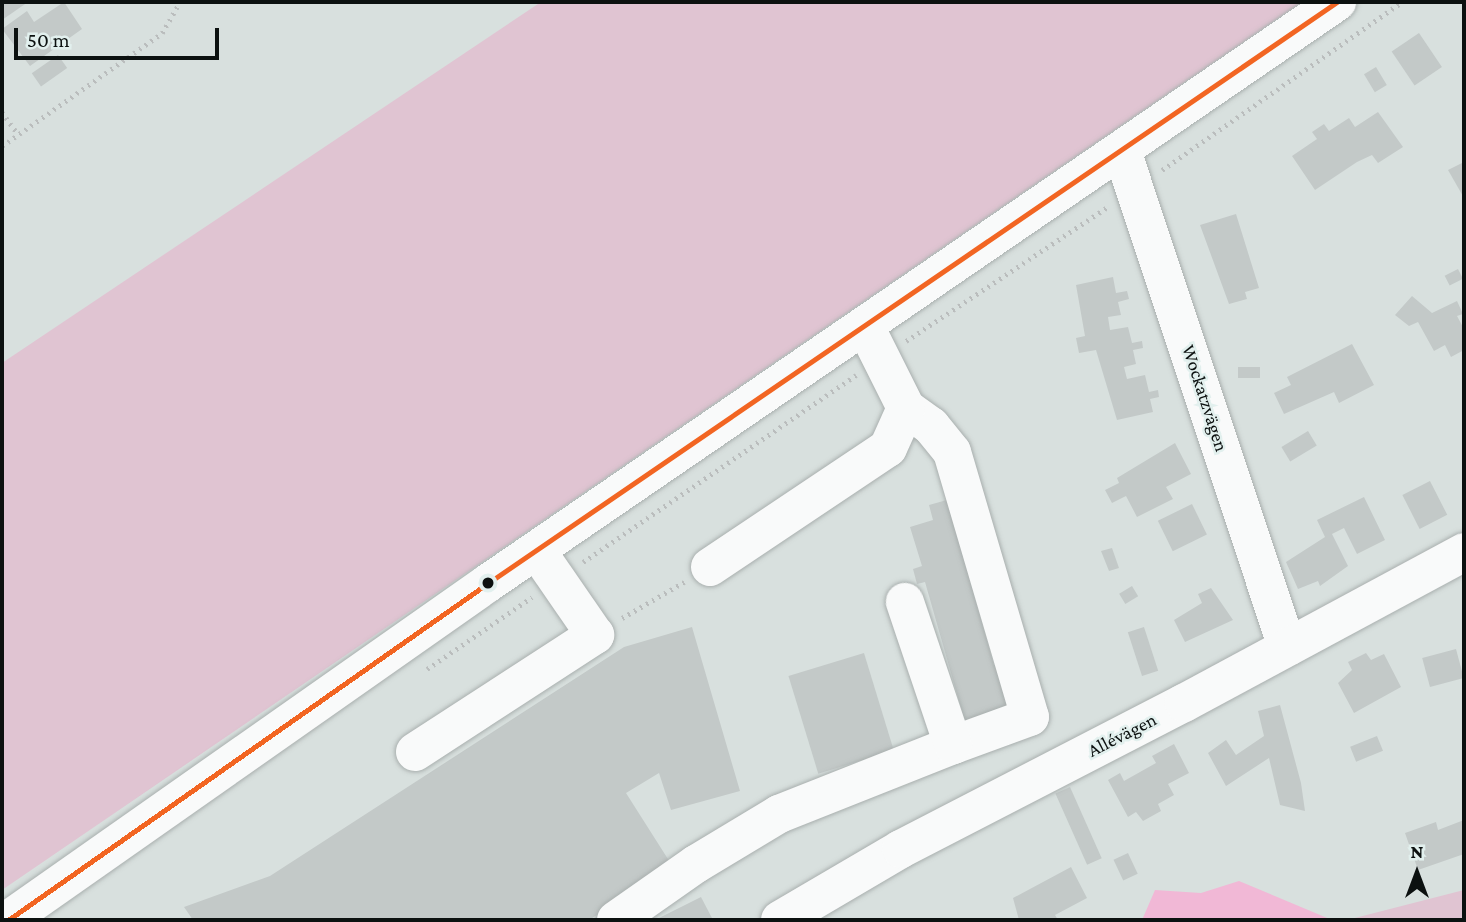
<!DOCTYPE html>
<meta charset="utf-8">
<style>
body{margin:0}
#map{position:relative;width:1466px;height:922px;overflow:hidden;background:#d8e0de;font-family:"Crimson Pro",serif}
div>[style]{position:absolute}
.green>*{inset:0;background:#e0c4d2}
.water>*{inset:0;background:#f1b8d6}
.building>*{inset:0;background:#c3c9c8;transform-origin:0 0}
.path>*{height:4.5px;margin-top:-2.25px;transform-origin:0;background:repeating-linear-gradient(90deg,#babdbd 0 2px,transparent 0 7px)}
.roads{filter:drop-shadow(0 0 2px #a9afae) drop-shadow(0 0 2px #a9afae)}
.minor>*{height:38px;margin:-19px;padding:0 19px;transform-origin:19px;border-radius:19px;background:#f9fafa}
.bus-1>*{height:5px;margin:-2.5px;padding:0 2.5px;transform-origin:2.5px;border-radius:2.5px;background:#f26522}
.dots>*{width:19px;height:19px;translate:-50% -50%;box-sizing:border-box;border:4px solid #e2f0ee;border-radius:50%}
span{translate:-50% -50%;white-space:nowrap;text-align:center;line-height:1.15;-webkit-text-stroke:5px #e2f0ee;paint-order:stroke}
.street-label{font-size:19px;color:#0c1110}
.frame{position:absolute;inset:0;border:4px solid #0c1110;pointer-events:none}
.north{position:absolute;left:1382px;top:838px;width:70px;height:70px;-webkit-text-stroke:5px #e2f0ee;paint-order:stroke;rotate:0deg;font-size:19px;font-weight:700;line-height:28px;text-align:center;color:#0c1110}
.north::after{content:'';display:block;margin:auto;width:24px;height:32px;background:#0c1110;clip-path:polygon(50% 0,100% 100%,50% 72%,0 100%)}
.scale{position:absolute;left:14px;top:28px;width:205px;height:32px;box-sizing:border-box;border:4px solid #0c1110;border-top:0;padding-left:9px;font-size:21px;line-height:24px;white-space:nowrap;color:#0c1110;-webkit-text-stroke:5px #e2f0ee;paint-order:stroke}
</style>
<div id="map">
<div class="green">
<i style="clip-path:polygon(541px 2px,1302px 2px,2px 890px,2px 363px)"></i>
<i style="clip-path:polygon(1464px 890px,1464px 920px,1347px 920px)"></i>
</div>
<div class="water">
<i style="clip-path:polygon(1239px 881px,1332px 920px,1142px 920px,1155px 890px,1201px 893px)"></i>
</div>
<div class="building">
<i style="clip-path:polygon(2px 2px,28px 2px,2px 20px)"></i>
<i style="clip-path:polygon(64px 2px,82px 29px,30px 66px,2px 29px,27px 11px,34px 22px)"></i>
<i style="left:1419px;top:33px;width:41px;height:33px;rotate:56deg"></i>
<i style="left:58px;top:55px;width:16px;height:32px;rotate:55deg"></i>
<i style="left:1376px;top:67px;width:21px;height:14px;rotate:59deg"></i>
<i style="clip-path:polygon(1378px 112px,1403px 147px,1378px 163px,1372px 155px,1357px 162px,1315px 190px,1292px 156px,1317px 139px,1312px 132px,1324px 124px,1329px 131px,1349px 118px,1355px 127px)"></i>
<i style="clip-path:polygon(1464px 162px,1464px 198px,1448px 170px)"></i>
<i style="clip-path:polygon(1236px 214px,1259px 288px,1245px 292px,1247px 299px,1229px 304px,1200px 225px)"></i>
<i style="left:1458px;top:269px;width:11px;height:15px;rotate:63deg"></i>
<i style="clip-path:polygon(1113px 277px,1116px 293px,1127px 291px,1129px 299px,1118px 302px,1121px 315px,1108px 317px,1110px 330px,1128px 327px,1132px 343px,1142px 341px,1143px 348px,1133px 350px,1136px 364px,1124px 367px,1127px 379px,1145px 375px,1149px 392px,1158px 390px,1159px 397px,1150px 399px,1153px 412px,1117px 420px,1096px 350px,1079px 353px,1076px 338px,1085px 336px,1076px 285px)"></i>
<i style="clip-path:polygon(1412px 296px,1432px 313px,1457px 301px,1463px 314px,1457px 316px,1464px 329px,1464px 350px,1451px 357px,1445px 345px,1434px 351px,1418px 322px,1409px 326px,1395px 315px)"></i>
<i style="clip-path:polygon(1352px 344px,1374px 385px,1339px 403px,1334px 392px,1284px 414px,1274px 393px,1291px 385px,1287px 377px)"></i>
<i style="left:1238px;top:367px;width:22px;height:11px"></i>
<i style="left:1308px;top:431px;width:17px;height:31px;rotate:59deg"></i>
<i style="clip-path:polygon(1175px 443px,1191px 474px,1166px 487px,1173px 499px,1137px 517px,1126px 496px,1112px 503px,1105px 490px,1119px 483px,1117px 478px)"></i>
<i style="left:1430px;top:481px;width:38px;height:31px;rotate:63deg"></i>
<i style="clip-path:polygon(1364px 497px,1385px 540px,1357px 554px,1344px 528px,1332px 534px,1348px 566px,1320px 586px,1318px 581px,1298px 589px,1286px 562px,1325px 537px,1317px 520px)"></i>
<i style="clip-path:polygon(947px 500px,994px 665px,998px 664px,1009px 717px,967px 729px,925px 582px,917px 584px,913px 569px,922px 566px,910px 527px,933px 520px,929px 505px)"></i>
<i style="left:1192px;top:504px;width:34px;height:38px;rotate:64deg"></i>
<i style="clip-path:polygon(1112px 548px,1119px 568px,1109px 571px,1101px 551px)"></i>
<i style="left:1132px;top:586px;width:12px;height:15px;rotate:59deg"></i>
<i style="clip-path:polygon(1211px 588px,1233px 620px,1185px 642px,1174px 620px,1202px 603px,1198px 594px)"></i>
<i style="clip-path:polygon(692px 627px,740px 791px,671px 810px,659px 773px,626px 793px,673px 867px,589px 920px,193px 920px,184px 907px,270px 876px,624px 647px)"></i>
<i style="left:1144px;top:627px;width:46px;height:17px;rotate:72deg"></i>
<i style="left:1456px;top:649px;width:30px;height:35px;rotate:75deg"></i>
<i style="left:864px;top:653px;width:102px;height:79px;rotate:73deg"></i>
<i style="clip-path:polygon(1366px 653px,1371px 660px,1384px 654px,1401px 687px,1354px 713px,1338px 683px,1352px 670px,1348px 662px)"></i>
<i style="clip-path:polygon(1280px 705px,1301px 783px,1305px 811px,1280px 805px,1269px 758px,1226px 786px,1208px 753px,1226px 740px,1236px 755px,1264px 736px,1258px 711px)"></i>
<i style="left:1377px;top:736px;width:16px;height:29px;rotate:68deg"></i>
<i style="clip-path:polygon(1174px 744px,1189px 773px,1168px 784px,1174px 795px,1158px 804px,1161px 811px,1143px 821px,1136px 812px,1128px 817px,1108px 780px,1120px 773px,1124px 781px,1156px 763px,1152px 756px)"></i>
<i style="left:1070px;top:787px;width:78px;height:16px;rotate:66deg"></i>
<i style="clip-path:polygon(1464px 820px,1464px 854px,1418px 870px,1405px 833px,1436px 822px,1438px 830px)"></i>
<i style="left:1128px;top:853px;width:23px;height:16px;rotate:65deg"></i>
<i style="clip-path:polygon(1071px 867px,1087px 898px,1055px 915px,1058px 920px,1019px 920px,1013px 898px)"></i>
<i style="clip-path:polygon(701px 897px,713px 920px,655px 920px)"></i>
</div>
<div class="path">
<i style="left:2px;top:112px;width:27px;rotate:54deg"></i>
<i style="left:2px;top:146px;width:196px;rotate:-35.2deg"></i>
<i style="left:162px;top:33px;width:36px;rotate:-60deg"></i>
<i style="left:1162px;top:170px;width:293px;rotate:-35deg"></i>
<i style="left:906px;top:341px;width:244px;rotate:-33.6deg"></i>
<i style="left:583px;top:562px;width:331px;rotate:-34.4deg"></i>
<i style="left:622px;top:618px;width:72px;rotate:-30.1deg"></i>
<i style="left:427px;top:669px;width:127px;rotate:-34.4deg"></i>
</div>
<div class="roads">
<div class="minor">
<i style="left:1122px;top:151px;width:523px;rotate:71.6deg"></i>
<i style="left:906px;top:408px;width:31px;rotate:36deg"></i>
<i style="left:931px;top:426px;width:33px;rotate:51deg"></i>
<i style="left:952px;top:452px;width:276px;rotate:73.6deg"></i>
<i style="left:1030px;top:717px;width:82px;rotate:160deg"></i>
<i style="left:710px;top:567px;width:214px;rotate:-33.8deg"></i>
<i style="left:888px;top:448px;width:44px;rotate:-65.8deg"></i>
<i style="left:906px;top:408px;width:92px;rotate:-116.6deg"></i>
<i style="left:415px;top:752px;width:215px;rotate:-33deg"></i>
<i style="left:595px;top:635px;width:102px;rotate:-124.6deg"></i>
<i style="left:8px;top:920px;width:586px;rotate:-35.07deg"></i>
<i style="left:488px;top:583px;width:1029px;rotate:-34.39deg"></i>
<i style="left:616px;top:920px;width:98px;rotate:-35deg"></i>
<i style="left:696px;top:864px;width:97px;rotate:-31.1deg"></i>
<i style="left:779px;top:814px;width:187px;rotate:-21.6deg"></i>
<i style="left:953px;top:745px;width:151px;rotate:-108.6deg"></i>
<i style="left:780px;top:920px;width:140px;rotate:-30.4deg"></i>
<i style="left:901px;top:849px;width:318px;rotate:-27.3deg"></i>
<i style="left:1184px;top:703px;width:318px;rotate:-28.3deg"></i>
</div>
</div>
<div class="bus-1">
<i style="left:8px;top:920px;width:586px;rotate:-35.07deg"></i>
<i style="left:488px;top:583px;width:1029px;rotate:-34.39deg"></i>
</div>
<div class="dots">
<i style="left:488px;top:583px;background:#0c1110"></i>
</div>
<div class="street-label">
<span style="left:1205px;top:398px;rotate:72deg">Wockatzvägen</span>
<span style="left:1122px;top:735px;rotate:-27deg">Allévägen</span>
</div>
<div class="frame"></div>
<div class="north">N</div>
<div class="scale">50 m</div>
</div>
